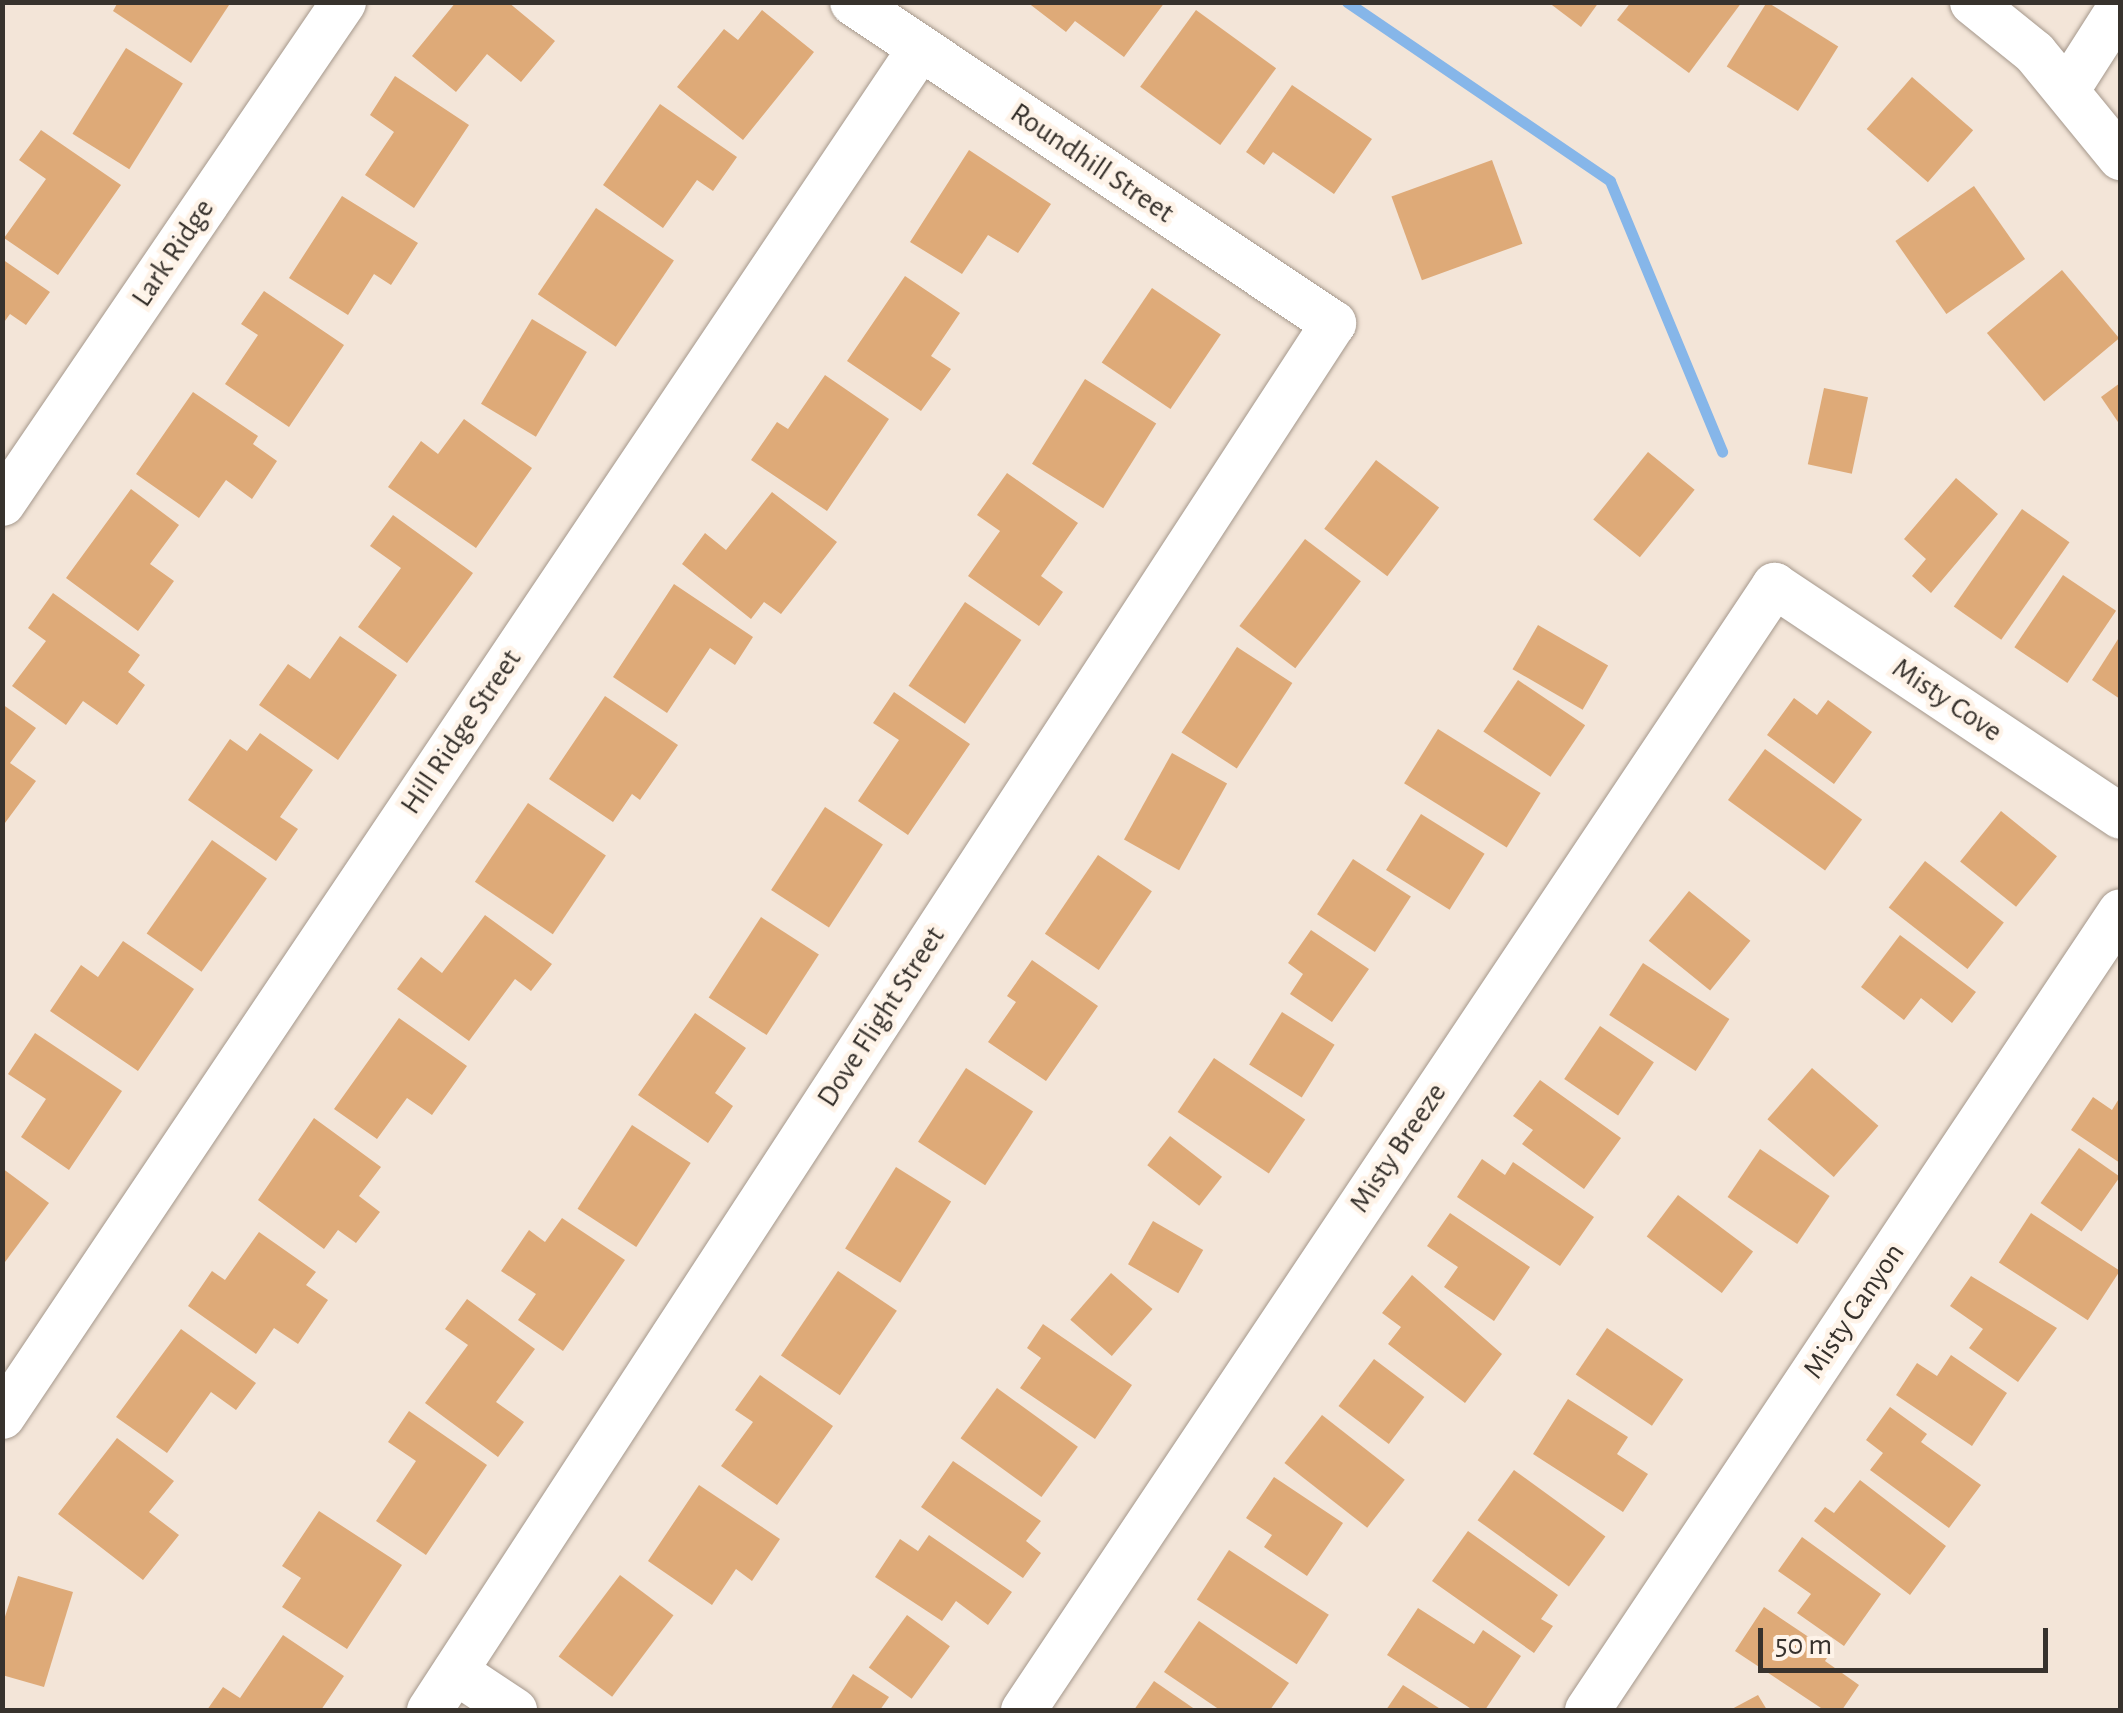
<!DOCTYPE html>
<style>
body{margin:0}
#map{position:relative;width:2123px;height:1713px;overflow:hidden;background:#f3e5d8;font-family:"Alegreya Sans",sans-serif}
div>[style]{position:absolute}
.stream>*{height:11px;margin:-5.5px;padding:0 5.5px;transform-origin:5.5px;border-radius:5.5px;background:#86b6e9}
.building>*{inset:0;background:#deaa78;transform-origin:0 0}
.roads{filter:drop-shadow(0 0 2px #a5988c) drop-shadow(0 0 2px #a5988c)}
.minor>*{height:45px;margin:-22.5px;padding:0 22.5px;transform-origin:22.5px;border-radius:22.5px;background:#fff}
span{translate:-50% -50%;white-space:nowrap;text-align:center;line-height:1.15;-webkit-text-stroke:9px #fef3e8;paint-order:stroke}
.street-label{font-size:30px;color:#37322d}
.frame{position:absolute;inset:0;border:5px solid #37322d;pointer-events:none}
.scale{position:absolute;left:1758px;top:1628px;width:290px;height:45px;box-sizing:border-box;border:5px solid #37322d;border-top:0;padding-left:12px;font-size:30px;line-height:35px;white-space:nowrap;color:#37322d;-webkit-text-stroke:8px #fef3e8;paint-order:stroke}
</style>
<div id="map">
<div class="stream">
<i style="left:1347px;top:2px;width:318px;rotate:34.2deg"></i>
<i style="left:1610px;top:181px;width:293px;rotate:67.5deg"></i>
</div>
<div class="building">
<i style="clip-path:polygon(118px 2px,231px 2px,191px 63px,113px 11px)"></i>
<i style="clip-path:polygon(456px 2px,508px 2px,555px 41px,521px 82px,487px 54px,456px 92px,412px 56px)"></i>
<i style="clip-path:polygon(1027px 2px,1165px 2px,1124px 57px,1075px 21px,1066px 32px)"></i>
<i style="clip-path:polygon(1548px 2px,1599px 2px,1581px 27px)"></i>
<i style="clip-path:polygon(1631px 2px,1742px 2px,1689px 73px,1617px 20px)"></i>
<i style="left:1767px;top:2px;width:84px;height:76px;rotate:32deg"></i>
<i style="clip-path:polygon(762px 10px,814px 52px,743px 140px,677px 87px,724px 29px,738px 40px)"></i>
<i style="left:1196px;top:10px;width:99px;height:95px;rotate:36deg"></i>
<i style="left:126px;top:48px;width:67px;height:101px;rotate:32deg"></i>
<i style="clip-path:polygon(395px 76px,469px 125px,414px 208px,365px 175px,394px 132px,370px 115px)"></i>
<i style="left:1912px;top:77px;width:81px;height:69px;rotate:41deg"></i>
<i style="clip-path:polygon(1292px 85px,1372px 139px,1334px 194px,1273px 152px,1264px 165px,1246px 152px)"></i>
<i style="clip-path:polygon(660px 104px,737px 157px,713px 191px,697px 180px,663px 228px,603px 185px)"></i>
<i style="clip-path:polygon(41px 130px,121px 185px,58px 275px,4px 238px,46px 179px,19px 160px)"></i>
<i style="clip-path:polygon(969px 150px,1051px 204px,1018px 253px,988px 235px,962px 274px,910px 242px)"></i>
<i style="left:1492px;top:160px;width:89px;height:107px;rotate:70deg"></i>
<i style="left:1974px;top:186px;width:89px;height:96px;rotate:55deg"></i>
<i style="clip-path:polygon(342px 196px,418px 243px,391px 285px,374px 274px,348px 315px,289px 278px)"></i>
<i style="left:596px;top:208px;width:94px;height:104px;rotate:34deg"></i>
<i style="clip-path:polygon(2px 259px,50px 292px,26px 325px,10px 314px,2px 325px)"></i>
<i style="left:2062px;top:270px;width:89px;height:98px;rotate:50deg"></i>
<i style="clip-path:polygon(905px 276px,960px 313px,931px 356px,951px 369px,921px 411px,847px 361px)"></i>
<i style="left:1152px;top:288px;width:83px;height:90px;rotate:34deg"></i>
<i style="clip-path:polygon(264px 291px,344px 345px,289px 427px,225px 384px,258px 335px,241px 324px)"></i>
<i style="left:532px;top:319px;width:64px;height:99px;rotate:31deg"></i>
<i style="clip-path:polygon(825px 375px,889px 419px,827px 511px,751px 460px,777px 422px,788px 429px)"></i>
<i style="left:1085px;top:379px;width:84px;height:100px;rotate:32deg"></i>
<i style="clip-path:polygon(2120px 383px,2120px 425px,2101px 397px)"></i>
<i style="left:1824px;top:388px;width:45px;height:78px;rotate:12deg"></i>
<i style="clip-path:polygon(193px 392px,258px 436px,253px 444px,277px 461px,252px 499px,226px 480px,199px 518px,136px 474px)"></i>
<i style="clip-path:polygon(464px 419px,532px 468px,476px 548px,388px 487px,421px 441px,438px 454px)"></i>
<i style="left:1648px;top:452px;width:60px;height:87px;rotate:39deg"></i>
<i style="left:1376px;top:460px;width:79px;height:86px;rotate:37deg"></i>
<i style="clip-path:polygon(1007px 473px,1078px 523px,1041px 576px,1063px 592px,1039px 626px,968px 576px,1000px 531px,977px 515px)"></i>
<i style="clip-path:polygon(1956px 478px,1998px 514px,1931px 593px,1912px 576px,1926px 559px,1904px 539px)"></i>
<i style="clip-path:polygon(131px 489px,179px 525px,150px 564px,174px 581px,138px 631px,66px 578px)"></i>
<i style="clip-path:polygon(772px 492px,837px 542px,781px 614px,764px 602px,751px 619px,682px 564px,705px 533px,726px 550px)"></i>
<i style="left:2022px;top:509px;width:58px;height:119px;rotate:35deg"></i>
<i style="clip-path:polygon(393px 515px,473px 573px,407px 663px,358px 627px,401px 568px,370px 546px)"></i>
<i style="left:1305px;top:539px;width:70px;height:109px;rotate:37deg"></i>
<i style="left:2063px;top:575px;width:64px;height:87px;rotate:34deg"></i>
<i style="clip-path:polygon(674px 584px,753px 637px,735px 665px,710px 648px,667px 713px,613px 677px)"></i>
<i style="clip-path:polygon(53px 593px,140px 655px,128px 672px,145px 685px,117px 725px,83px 701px,66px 725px,12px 686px,46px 641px,28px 628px)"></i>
<i style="left:965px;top:602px;width:68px;height:101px;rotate:34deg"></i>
<i style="left:1538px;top:625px;width:81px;height:51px;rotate:30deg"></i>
<i style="clip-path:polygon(340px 636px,397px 675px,338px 760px,259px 705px,288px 664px,310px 679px)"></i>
<i style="clip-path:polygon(2120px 636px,2120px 699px,2092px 680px)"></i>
<i style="left:1237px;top:647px;width:66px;height:102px;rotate:33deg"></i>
<i style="left:1518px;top:680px;width:81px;height:62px;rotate:34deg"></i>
<i style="clip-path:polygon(894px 692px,970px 744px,908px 835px,858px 801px,899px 740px,873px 723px)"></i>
<i style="clip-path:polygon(605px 696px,678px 745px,640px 800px,632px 794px,613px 822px,549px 779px)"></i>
<i style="clip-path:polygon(1794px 698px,1817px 715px,1828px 700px,1872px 732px,1834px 784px,1767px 735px)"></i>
<i style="clip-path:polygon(2px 704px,36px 728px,10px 763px,36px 781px,2px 827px)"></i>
<i style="left:1438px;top:729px;width:121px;height:64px;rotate:32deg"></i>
<i style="clip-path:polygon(260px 733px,313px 770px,280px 817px,298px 829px,276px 861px,188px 800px,230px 739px,247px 751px)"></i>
<i style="left:1765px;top:749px;width:120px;height:63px;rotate:36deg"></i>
<i style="left:1172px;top:753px;width:63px;height:99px;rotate:29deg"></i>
<i style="left:528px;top:803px;width:94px;height:95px;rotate:34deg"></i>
<i style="left:825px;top:807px;width:69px;height:99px;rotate:33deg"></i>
<i style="left:2001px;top:811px;width:72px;height:65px;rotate:39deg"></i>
<i style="left:1421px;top:814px;width:75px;height:66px;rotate:32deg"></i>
<i style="left:212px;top:840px;width:67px;height:114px;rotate:35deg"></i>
<i style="left:1098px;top:855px;width:65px;height:95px;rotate:34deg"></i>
<i style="left:1353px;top:859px;width:69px;height:66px;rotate:33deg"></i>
<i style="left:1925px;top:861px;width:100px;height:59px;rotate:38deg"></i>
<i style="left:1689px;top:891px;width:79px;height:64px;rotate:39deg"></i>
<i style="clip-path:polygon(485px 915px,552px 964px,531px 991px,515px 979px,469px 1041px,397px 989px,421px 957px,442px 973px)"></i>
<i style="left:761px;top:917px;width:69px;height:96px;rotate:33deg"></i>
<i style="clip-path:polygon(1311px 930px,1369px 969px,1332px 1022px,1290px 994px,1303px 974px,1288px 963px)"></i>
<i style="clip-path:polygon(1900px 935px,1976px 992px,1952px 1023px,1921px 998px,1904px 1020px,1861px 987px)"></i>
<i style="clip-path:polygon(123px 941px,194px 989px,138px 1071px,50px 1011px,81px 965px,98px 977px)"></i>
<i style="clip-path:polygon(1032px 960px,1098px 1006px,1046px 1081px,988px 1042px,1016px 1002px,1007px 996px)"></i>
<i style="left:1643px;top:963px;width:103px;height:62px;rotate:33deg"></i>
<i style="left:1282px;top:1012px;width:62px;height:62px;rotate:32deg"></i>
<i style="clip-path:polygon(695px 1013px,746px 1048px,715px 1093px,733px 1106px,708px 1143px,638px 1095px)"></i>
<i style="clip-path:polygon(399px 1018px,467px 1066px,432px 1115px,407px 1098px,377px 1139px,334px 1109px)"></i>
<i style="left:1600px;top:1026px;width:65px;height:64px;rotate:34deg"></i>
<i style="clip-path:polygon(35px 1033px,122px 1091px,69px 1170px,21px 1137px,46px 1099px,8px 1074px)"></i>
<i style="left:1214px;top:1058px;width:110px;height:65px;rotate:34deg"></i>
<i style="left:966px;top:1068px;width:80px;height:88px;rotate:33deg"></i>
<i style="left:1812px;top:1068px;width:88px;height:68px;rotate:41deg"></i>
<i style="clip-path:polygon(1540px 1080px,1621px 1138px,1584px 1189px,1522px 1144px,1533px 1130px,1513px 1116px)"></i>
<i style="clip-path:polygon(2093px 1097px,2112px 1110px,2120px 1097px,2120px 1163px,2071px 1130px)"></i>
<i style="clip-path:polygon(314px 1118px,381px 1167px,359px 1196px,380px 1212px,356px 1243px,338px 1230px,324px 1249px,258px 1200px)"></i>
<i style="left:632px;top:1125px;width:70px;height:100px;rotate:33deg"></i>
<i style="left:1170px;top:1136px;width:66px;height:37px;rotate:38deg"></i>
<i style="left:2079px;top:1148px;width:50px;height:67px;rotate:35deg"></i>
<i style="left:1760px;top:1149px;width:84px;height:58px;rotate:34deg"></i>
<i style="clip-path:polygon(1482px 1159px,1505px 1175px,1513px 1162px,1594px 1217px,1560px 1266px,1457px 1197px)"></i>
<i style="left:896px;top:1167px;width:65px;height:96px;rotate:32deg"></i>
<i style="clip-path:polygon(2px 1168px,49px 1203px,2px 1266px)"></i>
<i style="left:1678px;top:1195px;width:94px;height:52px;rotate:37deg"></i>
<i style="clip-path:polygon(1450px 1213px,1530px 1267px,1494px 1321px,1444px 1287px,1458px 1267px,1427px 1246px)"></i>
<i style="left:2031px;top:1213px;width:106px;height:59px;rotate:33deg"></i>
<i style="clip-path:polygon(562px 1218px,625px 1260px,563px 1351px,518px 1320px,536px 1294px,501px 1271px,529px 1230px,545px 1242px)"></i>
<i style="left:1153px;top:1221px;width:58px;height:50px;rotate:30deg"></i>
<i style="clip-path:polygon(259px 1232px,316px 1272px,306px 1285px,328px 1300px,298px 1344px,274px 1328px,256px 1354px,188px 1306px,212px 1271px,225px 1280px)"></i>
<i style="left:838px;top:1271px;width:71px;height:102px;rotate:34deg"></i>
<i style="left:1111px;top:1273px;width:55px;height:62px;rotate:41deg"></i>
<i style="clip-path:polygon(1412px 1275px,1502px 1354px,1465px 1403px,1388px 1344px,1401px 1327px,1382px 1313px)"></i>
<i style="clip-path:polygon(1971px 1276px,2057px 1328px,2018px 1382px,1969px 1348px,1983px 1329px,1950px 1306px)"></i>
<i style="clip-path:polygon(467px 1299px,535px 1349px,496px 1402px,524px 1422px,498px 1457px,425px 1403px,468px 1345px,445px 1329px)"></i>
<i style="clip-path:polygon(1043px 1324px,1132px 1385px,1095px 1439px,1020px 1388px,1041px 1358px,1027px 1348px)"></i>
<i style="left:1607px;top:1328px;width:92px;height:56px;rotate:34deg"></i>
<i style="clip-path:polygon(181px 1329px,256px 1383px,236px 1410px,211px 1392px,167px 1453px,116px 1417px)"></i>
<i style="clip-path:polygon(1951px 1355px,2007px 1393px,1972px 1446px,1896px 1395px,1917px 1363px,1937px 1376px)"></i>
<i style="left:1374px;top:1359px;width:63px;height:59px;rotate:37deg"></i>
<i style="clip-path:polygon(760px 1375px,833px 1426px,777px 1505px,721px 1466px,753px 1422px,735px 1410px)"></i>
<i style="left:997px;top:1388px;width:100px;height:62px;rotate:36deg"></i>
<i style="clip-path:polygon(1568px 1399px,1628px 1437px,1617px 1454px,1648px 1474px,1623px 1512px,1533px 1454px)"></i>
<i style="clip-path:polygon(1890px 1407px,1927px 1434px,1921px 1442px,1981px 1485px,1949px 1528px,1870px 1470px,1883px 1453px,1866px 1440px)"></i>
<i style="clip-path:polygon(409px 1411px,487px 1465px,426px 1555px,376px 1521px,416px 1461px,388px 1442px)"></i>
<i style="left:1322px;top:1415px;width:105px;height:61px;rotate:38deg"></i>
<i style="clip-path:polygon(117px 1438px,174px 1481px,149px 1512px,179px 1535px,143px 1580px,58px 1514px)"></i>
<i style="clip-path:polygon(953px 1461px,1041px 1521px,1026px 1541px,1041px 1553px,1023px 1578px,921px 1507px)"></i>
<i style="left:1514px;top:1470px;width:113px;height:62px;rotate:36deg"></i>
<i style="clip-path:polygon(1274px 1477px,1343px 1523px,1307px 1576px,1264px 1547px,1272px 1535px,1246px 1518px)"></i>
<i style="clip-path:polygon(1860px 1480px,1946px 1546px,1910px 1595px,1814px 1521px,1825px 1507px,1834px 1513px)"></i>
<i style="clip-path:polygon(699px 1485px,780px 1539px,752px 1581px,736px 1569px,712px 1605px,648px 1561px)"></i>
<i style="clip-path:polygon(319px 1511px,402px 1565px,347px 1649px,282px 1607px,301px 1578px,282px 1566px)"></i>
<i style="clip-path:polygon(1468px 1531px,1558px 1595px,1541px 1619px,1553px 1626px,1534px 1653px,1432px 1581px)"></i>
<i style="clip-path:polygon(929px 1535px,1012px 1592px,988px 1625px,956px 1601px,942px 1621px,875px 1577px,900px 1539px,918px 1551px)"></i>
<i style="clip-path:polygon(1802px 1537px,1881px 1594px,1844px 1646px,1797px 1613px,1811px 1594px,1778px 1571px)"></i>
<i style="left:1229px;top:1550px;width:119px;height:59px;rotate:33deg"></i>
<i style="left:620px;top:1575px;width:67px;height:102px;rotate:37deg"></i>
<i style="clip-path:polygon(18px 1576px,73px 1592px,44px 1687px,2px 1675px,2px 1626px)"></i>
<i style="clip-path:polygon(1764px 1607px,1831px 1652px,1825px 1661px,1859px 1685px,1842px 1710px,1824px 1710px,1735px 1651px)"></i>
<i style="clip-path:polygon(1418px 1608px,1474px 1644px,1483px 1630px,1521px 1656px,1485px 1710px,1473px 1710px,1387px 1655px)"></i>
<i style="left:907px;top:1615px;width:53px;height:65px;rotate:36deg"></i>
<i style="clip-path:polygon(1199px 1621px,1289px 1683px,1270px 1710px,1220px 1710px,1164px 1672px)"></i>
<i style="clip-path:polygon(283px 1635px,344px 1676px,321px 1710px,207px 1710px,223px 1687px,240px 1698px)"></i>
<i style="clip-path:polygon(853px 1674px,889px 1697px,880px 1710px,830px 1710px)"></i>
<i style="clip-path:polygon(1154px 1681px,1196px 1710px,1134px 1710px)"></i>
<i style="clip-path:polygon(1403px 1685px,1442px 1710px,1386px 1710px)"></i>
<i style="clip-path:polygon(1758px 1695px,1767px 1710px,1730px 1710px)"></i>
</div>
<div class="roads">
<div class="minor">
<i style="left:1972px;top:2px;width:80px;rotate:38.9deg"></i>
<i style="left:2034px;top:52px;width:136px;rotate:50.7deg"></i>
<i style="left:2067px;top:89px;width:98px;rotate:-57.4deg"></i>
<i style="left:2px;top:503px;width:606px;rotate:-55.76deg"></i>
<i style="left:2px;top:1416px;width:1647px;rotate:-56.14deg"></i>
<i style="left:455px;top:1671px;width:71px;rotate:33.5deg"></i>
<i style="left:429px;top:1710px;width:1656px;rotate:-56.91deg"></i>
<i style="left:1333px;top:323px;width:578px;rotate:-146.28deg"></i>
<i style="left:1023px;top:1710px;width:1353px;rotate:-56.27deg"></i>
<i style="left:1774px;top:585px;width:416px;rotate:33.7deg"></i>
<i style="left:1587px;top:1710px;width:960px;rotate:-56.29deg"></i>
</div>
</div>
<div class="street-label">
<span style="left:1092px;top:163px;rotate:34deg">Roundhill Street</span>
<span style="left:173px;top:253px;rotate:-56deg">Lark Ridge</span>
<span style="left:1947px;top:700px;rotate:34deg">Misty Cove</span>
<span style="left:461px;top:732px;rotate:-56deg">Hill Ridge Street</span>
<span style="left:881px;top:1017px;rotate:-57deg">Dove Flight Street</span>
<span style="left:1398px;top:1148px;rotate:-56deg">Misty Breeze</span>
<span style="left:1854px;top:1311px;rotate:-56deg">Misty Canyon</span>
</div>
<div class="frame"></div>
<div class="scale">50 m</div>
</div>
